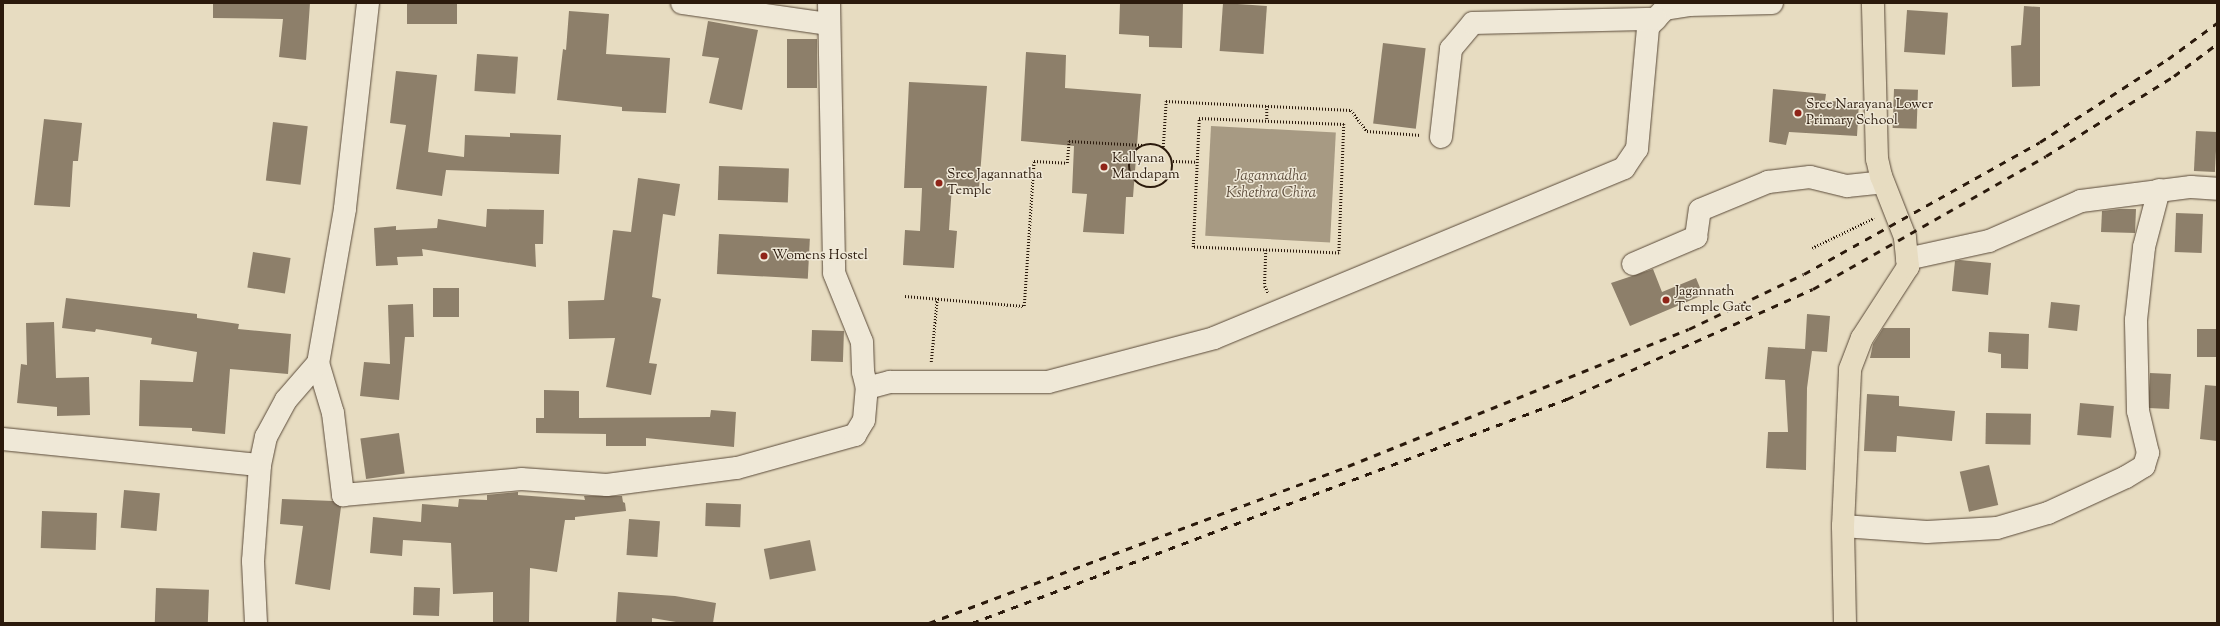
<!DOCTYPE html>
<style>
body{margin:0}
#map{position:relative;width:2220px;height:626px;overflow:hidden;background:#e7dcc1;font-family:"Sorts Mill Goudy",serif}
div>[style]{position:absolute}
.water>*{inset:0;background:#a79a83;transform-origin:0 0}
.building>*{inset:0;background:#8d7f6a;transform-origin:0 0}
.path>*{height:2.5px;margin-top:-1.25px;transform-origin:0;background:repeating-linear-gradient(90deg,#2b1a0c 0 1px,transparent 0 3px)}
.path>.ring{margin:-1.25px;padding:0;box-sizing:content-box;background:none;border:2.5px solid #2b1a0c;border-radius:50%}
.roads{filter:drop-shadow(0 0 1px #5a4a39) drop-shadow(0 0 1px #5a4a39)}
.minor>*{height:22px;margin:-11px;padding:0 11px;transform-origin:11px;border-radius:11px;background:#efe8d7}
.primary>*{height:22px;margin:-11px;padding:0 11px;transform-origin:11px;border-radius:11px;background:#e7dcc1}
.rail>*{height:3px;margin-top:-1.5px;transform-origin:0;background:repeating-linear-gradient(90deg,#2b1a0c 0 7px,transparent 0 14px)}
.dots>*{width:11px;height:11px;translate:-50% -50%;box-sizing:border-box;border:2px solid #efe8d7;border-radius:50%}
span{translate:-50% -50%;white-space:nowrap;text-align:center;line-height:1.15;-webkit-text-stroke:3px #efe8d7;paint-order:stroke}
.poi-label{font-size:14px;color:#2b1a0c}
.left{translate:0 -50%;text-align:left}
.water-label{font-size:15px;color:#5d4d3c;font-style:italic}
.frame{position:absolute;inset:0;border:4px solid #2b1a0c;pointer-events:none}
</style>
<div id="map">
<div class="water">
<i style="left:1211px;top:126px;width:125px;height:110px;rotate:3deg"></i>
</div>
<div class="building">
<i style="clip-path:polygon(213px 3px,310px 3px,306px 60px,279px 57px,283px 19px,213px 18px)"></i>
<i style="left:407px;top:3px;width:50px;height:21px"></i>
<i style="clip-path:polygon(1120px 3px,1183px 3px,1182px 48px,1149px 47px,1149px 36px,1119px 34px)"></i>
<i style="left:1223px;top:3px;width:44px;height:48px;rotate:4deg"></i>
<i style="clip-path:polygon(2024px 6px,2040px 7px,2040px 86px,2012px 87px,2011px 46px,2021px 45px)"></i>
<i style="left:1907px;top:10px;width:41px;height:42px;rotate:4deg"></i>
<i style="clip-path:polygon(569px 11px,609px 14px,606px 54px,670px 58px,666px 113px,622px 111px,622px 107px,557px 100px,563px 49px,566px 50px)"></i>
<i style="clip-path:polygon(708px 21px,758px 30px,742px 110px,709px 103px,719px 58px,702px 56px)"></i>
<i style="left:787px;top:39px;width:30px;height:49px"></i>
<i style="left:1383px;top:43px;width:43px;height:81px;rotate:7deg"></i>
<i style="clip-path:polygon(1026px 52px,1066px 55px,1065px 88px,1141px 94px,1133px 197px,1126px 197px,1124px 234px,1083px 232px,1087px 194px,1072px 193px,1074px 146px,1021px 141px)"></i>
<i style="left:477px;top:54px;width:41px;height:37px;rotate:4deg"></i>
<i style="clip-path:polygon(396px 71px,437px 75px,428px 152px,464px 157px,465px 135px,510px 137px,510px 133px,561px 135px,559px 174px,446px 170px,442px 196px,396px 189px,406px 125px,390px 123px)"></i>
<i style="clip-path:polygon(909px 82px,987px 86px,979px 188px,952px 185px,949px 230px,957px 231px,954px 268px,903px 265px,905px 230px,920px 231px,922px 188px,904px 188px)"></i>
<i style="clip-path:polygon(1773px 89px,1826px 94px,1825px 101px,1859px 102px,1857px 136px,1789px 132px,1786px 145px,1769px 142px)"></i>
<i style="left:1894px;top:89px;width:24px;height:39px;rotate:2deg"></i>
<i style="clip-path:polygon(44px 119px,82px 123px,78px 161px,73px 161px,70px 207px,34px 205px)"></i>
<i style="left:273px;top:122px;width:35px;height:59px;rotate:7deg"></i>
<i style="left:2196px;top:131px;width:21px;height:40px;rotate:3deg"></i>
<i style="left:719px;top:166px;width:70px;height:34px;rotate:2deg"></i>
<i style="clip-path:polygon(638px 178px,680px 184px,675px 216px,663px 214px,652px 297px,661px 299px,649px 363px,657px 364px,651px 395px,606px 387px,615px 338px,569px 339px,568px 301px,604px 300px,613px 230px,631px 232px)"></i>
<i style="clip-path:polygon(487px 209px,544px 210px,543px 244px,535px 244px,536px 267px,422px 249px,423px 256px,397px 257px,398px 265px,376px 266px,374px 228px,396px 226px,396px 230px,437px 228px,438px 219px,486px 227px)"></i>
<i style="clip-path:polygon(2119px 209px,2136px 209px,2135px 233px,2101px 232px,2102px 211px)"></i>
<i style="left:2176px;top:213px;width:27px;height:39px;rotate:2deg"></i>
<i style="left:719px;top:234px;width:91px;height:40px;rotate:3deg"></i>
<i style="left:253px;top:252px;width:38px;height:36px;rotate:9deg"></i>
<i style="clip-path:polygon(1960px 260px,1991px 263px,1988px 295px,1952px 291px,1955px 261px)"></i>
<i style="clip-path:polygon(1653px 269px,1662px 292px,1696px 278px,1703px 295px,1630px 326px,1611px 283px)"></i>
<i style="left:459px;top:288px;width:29px;height:26px;rotate:90deg"></i>
<i style="clip-path:polygon(66px 298px,197px 314px,197px 318px,239px 324px,238px 329px,291px 334px,288px 374px,230px 369px,225px 434px,192px 431px,192px 428px,139px 426px,140px 380px,193px 382px,197px 352px,151px 344px,152px 338px,96px 329px,95px 332px,62px 328px)"></i>
<i style="left:2051px;top:302px;width:29px;height:26px;rotate:6deg"></i>
<i style="clip-path:polygon(413px 304px,414px 337px,405px 337px,399px 400px,360px 396px,364px 362px,390px 364px,388px 305px)"></i>
<i style="clip-path:polygon(1807px 314px,1830px 316px,1827px 352px,1812px 351px,1807px 388px,1806px 470px,1766px 468px,1768px 432px,1788px 432px,1785px 380px,1765px 379px,1768px 347px,1805px 349px)"></i>
<i style="clip-path:polygon(54px 322px,56px 378px,89px 377px,90px 415px,57px 416px,57px 407px,17px 403px,21px 364px,27px 365px,26px 323px)"></i>
<i style="clip-path:polygon(1883px 328px,1910px 328px,1910px 358px,1870px 358px,1873px 344px)"></i>
<i style="left:2197px;top:329px;width:20px;height:28px"></i>
<i style="left:812px;top:330px;width:32px;height:31px;rotate:2deg"></i>
<i style="clip-path:polygon(1989px 332px,2029px 334px,2028px 369px,2001px 368px,2001px 354px,1988px 352px)"></i>
<i style="left:2150px;top:373px;width:21px;height:35px;rotate:3deg"></i>
<i style="clip-path:polygon(2205px 385px,2217px 386px,2217px 441px,2200px 439px)"></i>
<i style="clip-path:polygon(544px 390px,579px 391px,579px 418px,710px 417px,711px 410px,736px 412px,734px 447px,646px 438px,646px 446px,606px 446px,606px 434px,536px 433px,536px 418px,544px 418px)"></i>
<i style="clip-path:polygon(1867px 394px,1899px 396px,1899px 406px,1955px 411px,1952px 441px,1897px 436px,1896px 452px,1864px 451px)"></i>
<i style="left:2080px;top:403px;width:34px;height:32px;rotate:5deg"></i>
<i style="left:1986px;top:413px;width:45px;height:31px;rotate:1deg"></i>
<i style="left:399px;top:433px;width:41px;height:39px;rotate:82deg"></i>
<i style="left:1989px;top:465px;width:41px;height:30px;rotate:77deg"></i>
<i style="left:124px;top:490px;width:36px;height:38px;rotate:5deg"></i>
<i style="clip-path:polygon(518px 492px,518px 495px,585px 500px,584px 496px,622px 496px,623px 502px,625px 503px,626px 511px,575px 517px,575px 520px,565px 520px,557px 572px,530px 568px,529px 623px,493px 623px,493px 592px,453px 594px,451px 543px,403px 540px,402px 556px,370px 553px,373px 517px,421px 522px,422px 504px,458px 507px,459px 499px,487px 500px,487px 495px)"></i>
<i style="clip-path:polygon(282px 499px,333px 501px,341px 507px,330px 590px,295px 584px,303px 526px,280px 524px)"></i>
<i style="left:706px;top:503px;width:35px;height:23px;rotate:2deg"></i>
<i style="left:42px;top:511px;width:55px;height:37px;rotate:2deg"></i>
<i style="left:629px;top:519px;width:31px;height:36px;rotate:4deg"></i>
<i style="left:810px;top:540px;width:31px;height:47px;rotate:79deg"></i>
<i style="left:414px;top:587px;width:26px;height:28px;rotate:2deg"></i>
<i style="left:156px;top:588px;width:53px;height:35px;rotate:2deg"></i>
<i style="clip-path:polygon(618px 592px,675px 596px,716px 603px,713px 623px,682px 623px,652px 618px,652px 622px,644px 623px,616px 623px)"></i>
</div>
<div class="path">
<i style="left:1267px;top:106px;width:14px;rotate:90deg"></i>
<i style="left:1199px;top:118px;width:145px;rotate:2.4deg"></i>
<i style="left:1344px;top:124px;width:129px;rotate:92.2deg"></i>
<i style="left:1339px;top:253px;width:146px;rotate:-177.6deg"></i>
<i style="left:1193px;top:247px;width:129px;rotate:-87.3deg"></i>
<i class="ring" style="left:1129px;top:144px;width:41.5px;height:41.5px"></i>
<i style="left:1163px;top:147px;width:46px;rotate:-86.3deg"></i>
<i style="left:1166px;top:101px;width:185px;rotate:2.8deg"></i>
<i style="left:1351px;top:110px;width:26px;rotate:53deg"></i>
<i style="left:1367px;top:131px;width:54px;rotate:4.2deg"></i>
<i style="left:1173px;top:161px;width:24px;rotate:2deg"></i>
<i style="left:1812px;top:248px;width:69px;rotate:-25.8deg"></i>
<i style="left:1266px;top:250px;width:36px;rotate:92deg"></i>
<i style="left:1265px;top:286px;width:8px;rotate:67deg"></i>
<i style="left:905px;top:296px;width:119px;rotate:4.8deg"></i>
<i style="left:1024px;top:306px;width:145px;rotate:-86.1deg"></i>
<i style="left:1034px;top:161px;width:33px;rotate:3deg"></i>
<i style="left:1067px;top:163px;width:22px;rotate:-85deg"></i>
<i style="left:1069px;top:141px;width:74px;rotate:3.1deg"></i>
<i style="left:931px;top:362px;width:64px;rotate:-84.6deg"></i>
</div>
<div class="roads">
<div class="minor">
<i style="left:368px;top:3px;width:207px;rotate:96.4deg"></i>
<i style="left:345px;top:209px;width:156px;rotate:99.9deg"></i>
<i style="left:318px;top:363px;width:52px;rotate:73.3deg"></i>
<i style="left:333px;top:413px;width:83px;rotate:83deg"></i>
<i style="left:343px;top:495px;width:179px;rotate:-5.1deg"></i>
<i style="left:521px;top:479px;width:86px;rotate:4deg"></i>
<i style="left:607px;top:485px;width:131px;rotate:-7.5deg"></i>
<i style="left:737px;top:468px;width:123px;rotate:-15.6deg"></i>
<i style="left:855px;top:435px;width:17px;rotate:-59deg"></i>
<i style="left:864px;top:420px;width:32px;rotate:-85deg"></i>
<i style="left:867px;top:388px;width:24px;rotate:-15deg"></i>
<i style="left:890px;top:382px;width:158px"></i>
<i style="left:1048px;top:382px;width:172px;rotate:-14.8deg"></i>
<i style="left:1214px;top:338px;width:444px;rotate:-22.5deg"></i>
<i style="left:1624px;top:168px;width:23px;rotate:-56deg"></i>
<i style="left:1637px;top:149px;width:122px;rotate:-84.8deg"></i>
<i style="left:1648px;top:27px;width:25px;rotate:-47deg"></i>
<i style="left:1665px;top:9px;width:24px;rotate:-9deg"></i>
<i style="left:1689px;top:5px;width:83px;rotate:-1.4deg"></i>
<i style="left:682px;top:3px;width:148px;rotate:8.2deg"></i>
<i style="left:829px;top:3px;width:270px;rotate:88.9deg"></i>
<i style="left:834px;top:273px;width:74px;rotate:67.9deg"></i>
<i style="left:862px;top:342px;width:30px;rotate:88deg"></i>
<i style="left:863px;top:372px;width:16px;rotate:76deg"></i>
<i style="left:1441px;top:137px;width:89px;rotate:-83.5deg"></i>
<i style="left:1451px;top:49px;width:34px;rotate:-50deg"></i>
<i style="left:1473px;top:23px;width:183px;rotate:-1.3deg"></i>
<i style="left:1907px;top:259px;width:84px;rotate:-12.4deg"></i>
<i style="left:1989px;top:241px;width:100px;rotate:-23.5deg"></i>
<i style="left:2081px;top:201px;width:111px;rotate:-7.3deg"></i>
<i style="left:2191px;top:187px;width:26px;rotate:4deg"></i>
<i style="left:1633px;top:264px;width:69px;rotate:-23.2deg"></i>
<i style="left:1696px;top:237px;width:27px;rotate:-82deg"></i>
<i style="left:1700px;top:210px;width:74px;rotate:-22.4deg"></i>
<i style="left:1768px;top:182px;width:42px;rotate:-6.8deg"></i>
<i style="left:1810px;top:177px;width:38px;rotate:14deg"></i>
<i style="left:1847px;top:186px;width:36px;rotate:-6deg"></i>
<i style="left:3px;top:439px;width:258px;rotate:5.8deg"></i>
<i style="left:1843px;top:526px;width:84px;rotate:4.1deg"></i>
<i style="left:1927px;top:532px;width:70px;rotate:-3.3deg"></i>
<i style="left:1997px;top:528px;width:53px;rotate:-16.4deg"></i>
<i style="left:2048px;top:513px;width:86px;rotate:-24.8deg"></i>
<i style="left:2126px;top:477px;width:21px;rotate:-31deg"></i>
<i style="left:2144px;top:466px;width:14px;rotate:-73deg"></i>
<i style="left:2148px;top:453px;width:43px;rotate:-103.4deg"></i>
<i style="left:2138px;top:411px;width:91px;rotate:-91.3deg"></i>
<i style="left:2136px;top:320px;width:73px;rotate:-83.7deg"></i>
<i style="left:2144px;top:247px;width:59px;rotate:-75.3deg"></i>
<i style="left:256px;top:623px;width:62px;rotate:-92.8deg"></i>
<i style="left:253px;top:561px;width:96px;rotate:-85.8deg"></i>
<i style="left:260px;top:465px;width:29px;rotate:-78deg"></i>
<i style="left:266px;top:437px;width:42px;rotate:-61.6deg"></i>
<i style="left:286px;top:400px;width:49px;rotate:-49.1deg"></i>
</div>
<div class="primary">
<i style="left:1845px;top:623px;width:97px;rotate:-91.2deg"></i>
<i style="left:1843px;top:526px;width:157px;rotate:-87.4deg"></i>
<i style="left:1850px;top:369px;width:33px;rotate:-69deg"></i>
<i style="left:1862px;top:338px;width:85px;rotate:-57.1deg"></i>
<i style="left:1908px;top:267px;width:30px;rotate:-96deg"></i>
<i style="left:1905px;top:237px;width:66px;rotate:-111.5deg"></i>
<i style="left:1881px;top:176px;width:17px;rotate:-103deg"></i>
<i style="left:1877px;top:159px;width:156px;rotate:-91.5deg"></i>
</div>
</div>
<div class="rail">
<i style="left:929px;top:623px;width:447px;rotate:-20.5deg"></i>
<i style="left:1348px;top:466px;width:367px;rotate:-21.9deg"></i>
<i style="left:1689px;top:329px;width:127px;rotate:-25.6deg"></i>
<i style="left:1804px;top:274px;width:270px;rotate:-29.2deg"></i>
<i style="left:2040px;top:142px;width:153px;rotate:-33deg"></i>
<i style="left:2168px;top:59px;width:61px;rotate:-36.3deg"></i>
<i style="left:972px;top:623px;width:636px;rotate:-20.63deg"></i>
<i style="left:1567px;top:399px;width:269px;rotate:-24.1deg"></i>
<i style="left:1813px;top:289px;width:268px;rotate:-29.7deg"></i>
<i style="left:2046px;top:156px;width:151px;rotate:-32deg"></i>
<i style="left:2174px;top:76px;width:54px;rotate:-36.7deg"></i>
</div>
<div class="dots">
<i style="left:1798px;top:113px;background:#8f2418"></i>
<i style="left:1104px;top:167px;background:#8f2418"></i>
<i style="left:939px;top:183px;background:#8f2418"></i>
<i style="left:764px;top:256px;background:#8f2418"></i>
<i style="left:1666px;top:300px;background:#8f2418"></i>
</div>
<div class="poi-label">
<span class="left" style="left:1806px;top:113px">Sree Narayana Lower<br>Primary School</span>
<span class="left" style="left:1112px;top:167px">Kallyana<br>Mandapam</span>
<span class="left" style="left:947px;top:183px">Sree Jagannatha<br>Temple</span>
<span class="left" style="left:772px;top:256px">Womens Hostel</span>
<span class="left" style="left:1675px;top:300px">Jagannath<br>Temple Gate</span>
</div>
<div class="water-label">
<span style="left:1271px;top:185px">Jagannadha<br>Kshethra Chira</span>
</div>
<div class="frame"></div>
</div>
